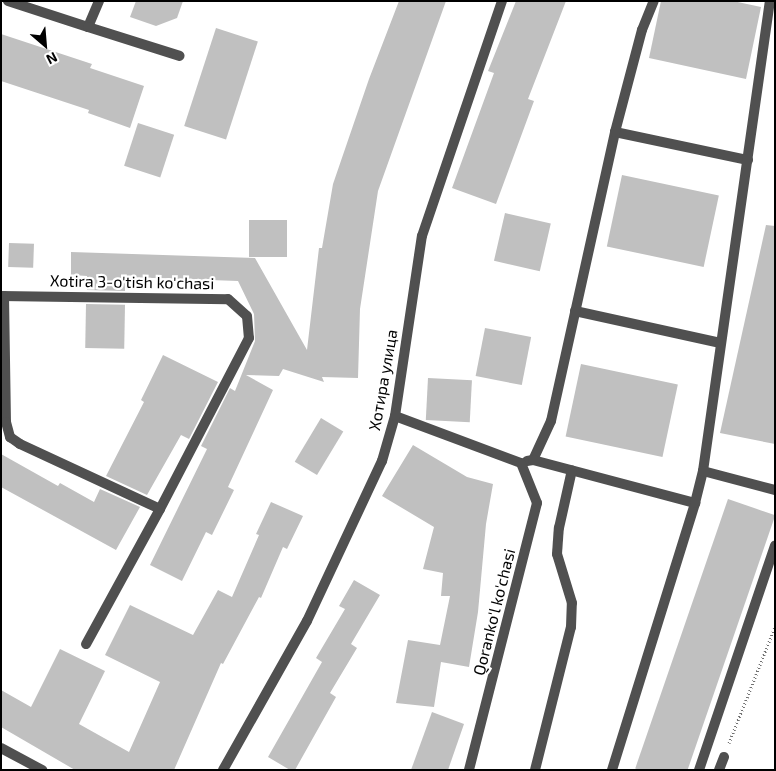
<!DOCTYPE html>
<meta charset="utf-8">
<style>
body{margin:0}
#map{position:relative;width:776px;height:771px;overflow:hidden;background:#fff;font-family:"Exo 2",sans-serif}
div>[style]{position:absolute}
.building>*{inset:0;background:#c0c0c0;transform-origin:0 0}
.path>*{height:3px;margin-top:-1.5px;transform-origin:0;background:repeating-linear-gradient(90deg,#727272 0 1px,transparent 0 3.5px)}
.lane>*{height:10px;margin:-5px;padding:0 5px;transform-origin:5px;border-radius:5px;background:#505050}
.street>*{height:10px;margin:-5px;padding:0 5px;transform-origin:5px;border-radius:5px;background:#505050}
span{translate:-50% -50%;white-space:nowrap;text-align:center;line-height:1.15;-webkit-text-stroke:4.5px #fff;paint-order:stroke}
.street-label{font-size:16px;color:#000}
.frame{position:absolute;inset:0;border:2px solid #000;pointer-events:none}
.north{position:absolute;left:20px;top:20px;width:50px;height:50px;-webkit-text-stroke:4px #fff;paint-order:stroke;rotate:153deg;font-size:14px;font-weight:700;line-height:20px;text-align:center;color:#000}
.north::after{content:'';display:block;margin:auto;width:18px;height:22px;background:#000;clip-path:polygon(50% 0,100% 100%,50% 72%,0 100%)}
</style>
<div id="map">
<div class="building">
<i style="clip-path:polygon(136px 1px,183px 1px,177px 18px,156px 26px,130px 17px)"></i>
<i style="clip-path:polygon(399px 1px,446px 1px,378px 191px,360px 309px,358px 378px,322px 377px,324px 382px,283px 369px,279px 376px,246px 375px,273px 390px,228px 487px,234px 490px,212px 535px,206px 532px,182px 581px,150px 565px,207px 449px,201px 446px,230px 388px,235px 391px,255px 341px,254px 314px,238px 281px,125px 277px,125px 291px,87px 290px,87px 276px,71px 275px,71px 252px,255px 258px,307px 350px,319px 248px,322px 248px,333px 184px,369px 79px)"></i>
<i style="clip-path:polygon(516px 1px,566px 1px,528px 99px,534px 101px,496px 204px,452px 188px,494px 73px,488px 71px)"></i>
<i style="clip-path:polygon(661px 1px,733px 1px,761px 7px,746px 79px,649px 58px)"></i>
<i style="left:216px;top:28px;width:44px;height:103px;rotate:18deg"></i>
<i style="clip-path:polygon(1px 34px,92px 64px,90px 68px,144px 86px,130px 128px,88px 113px,89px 110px,1px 81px)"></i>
<i style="left:138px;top:123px;width:38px;height:45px;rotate:18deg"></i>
<i style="left:622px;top:175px;width:99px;height:73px;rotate:12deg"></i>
<i style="left:505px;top:213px;width:47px;height:49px;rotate:13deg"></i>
<i style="left:249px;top:220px;width:38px;height:37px"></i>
<i style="clip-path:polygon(766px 225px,775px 226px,775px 444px,720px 433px)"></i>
<i style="left:9px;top:243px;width:25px;height:24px;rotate:2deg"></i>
<i style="left:86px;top:304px;width:39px;height:44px;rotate:1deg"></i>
<i style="left:485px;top:328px;width:47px;height:49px;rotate:11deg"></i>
<i style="clip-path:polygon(163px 355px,218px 382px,189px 439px,181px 435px,147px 495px,106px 476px,144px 402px,141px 400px)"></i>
<i style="left:581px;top:364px;width:99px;height:74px;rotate:12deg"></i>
<i style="left:428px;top:378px;width:44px;height:42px;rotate:3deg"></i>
<i style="left:321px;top:418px;width:26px;height:51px;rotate:31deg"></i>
<i style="clip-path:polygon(413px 445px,467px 477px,493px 484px,486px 524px,478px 612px,469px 667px,441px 662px,434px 707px,396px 703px,408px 640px,440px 645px,450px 596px,441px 596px,443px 573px,423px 569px,434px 527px,382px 496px)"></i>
<i style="clip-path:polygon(1px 454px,58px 486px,60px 483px,94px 502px,100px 489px,140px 507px,116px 550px,1px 487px)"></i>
<i style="left:728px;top:499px;width:50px;height:285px;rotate:19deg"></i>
<i style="clip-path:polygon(271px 502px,303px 516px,287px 549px,283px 547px,261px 598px,259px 597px,223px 664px,221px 663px,174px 770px,75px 770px,1px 727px,1px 690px,31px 707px,60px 649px,105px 671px,79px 724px,129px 752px,160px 682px,105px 655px,130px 605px,193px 635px,218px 590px,232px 597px,259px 535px,256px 534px)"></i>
<i style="clip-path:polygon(354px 580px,380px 595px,351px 644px,357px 648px,330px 693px,336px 697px,295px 770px,290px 770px,268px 757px,322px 662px,316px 658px,345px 609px,339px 606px)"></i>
<i style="clip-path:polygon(432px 712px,464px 724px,448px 770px,411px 770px)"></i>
</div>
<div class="path">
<i style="left:729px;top:743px;width:125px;rotate:-68.4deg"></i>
</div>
<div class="lane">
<i style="left:615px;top:132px;width:136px;rotate:11.9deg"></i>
<i style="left:575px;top:311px;width:149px;rotate:12.4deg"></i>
<i style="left:533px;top:460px;width:43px;rotate:-65.2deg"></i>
<i style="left:551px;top:421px;width:296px;rotate:-77.5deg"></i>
<i style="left:615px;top:132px;width:106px;rotate:-75.2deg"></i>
<i style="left:642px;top:30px;width:31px;rotate:-68deg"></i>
<i style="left:527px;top:461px;width:6px;rotate:-9deg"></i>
<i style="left:533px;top:460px;width:168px;rotate:14.9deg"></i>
<i style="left:703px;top:471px;width:475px;rotate:-81.9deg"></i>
<i style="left:535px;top:770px;width:147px;rotate:-75.9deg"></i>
<i style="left:571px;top:627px;width:24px;rotate:-88deg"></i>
<i style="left:572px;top:603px;width:51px;rotate:-107deg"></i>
<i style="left:557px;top:554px;width:26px;rotate:-86deg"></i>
<i style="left:559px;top:528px;width:59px;rotate:-77.4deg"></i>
<i style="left:612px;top:770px;width:280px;rotate:-72.7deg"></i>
<i style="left:695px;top:503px;width:33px;rotate:-76deg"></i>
<i style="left:703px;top:471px;width:74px;rotate:14.8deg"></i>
<i style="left:699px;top:770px;width:237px;rotate:-71.3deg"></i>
</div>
<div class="street">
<i style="left:8px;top:1px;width:84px;rotate:18deg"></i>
<i style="left:99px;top:1px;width:28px;rotate:113deg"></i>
<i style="left:88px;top:27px;width:96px;rotate:17.5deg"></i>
<i style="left:1px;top:296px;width:227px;rotate:0.8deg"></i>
<i style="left:228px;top:299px;width:25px;rotate:42deg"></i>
<i style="left:247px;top:316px;width:22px;rotate:85deg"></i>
<i style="left:249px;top:338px;width:193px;rotate:117.5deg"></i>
<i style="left:160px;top:509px;width:154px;rotate:118.7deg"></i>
<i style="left:4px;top:296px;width:126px;rotate:89.1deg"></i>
<i style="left:6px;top:422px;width:16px;rotate:75deg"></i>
<i style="left:10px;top:437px;width:12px;rotate:35deg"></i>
<i style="left:20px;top:444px;width:154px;rotate:24.9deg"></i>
<i style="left:395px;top:416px;width:134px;rotate:20.5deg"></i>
<i style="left:521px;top:463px;width:43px;rotate:68.2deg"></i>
<i style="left:537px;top:503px;width:276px;rotate:104.3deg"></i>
<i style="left:1px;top:748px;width:47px;rotate:28.2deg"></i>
<i style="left:223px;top:770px;width:171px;rotate:-60.6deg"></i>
<i style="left:307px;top:621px;width:177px;rotate:-64.9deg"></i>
<i style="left:382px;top:461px;width:47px;rotate:-73.9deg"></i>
<i style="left:395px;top:416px;width:182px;rotate:-81.5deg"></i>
<i style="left:422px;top:236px;width:248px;rotate:-71.2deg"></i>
<i style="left:719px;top:770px;width:14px;rotate:-69deg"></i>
</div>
<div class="street-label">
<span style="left:132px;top:282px;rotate:1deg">Xotira 3-o'tish ko'chasi</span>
<span style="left:383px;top:380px;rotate:-80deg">Хотира улица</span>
<span style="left:494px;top:612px;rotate:-76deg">Qoranko'l ko'chasi</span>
</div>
<div class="frame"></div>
<div class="north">N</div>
</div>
